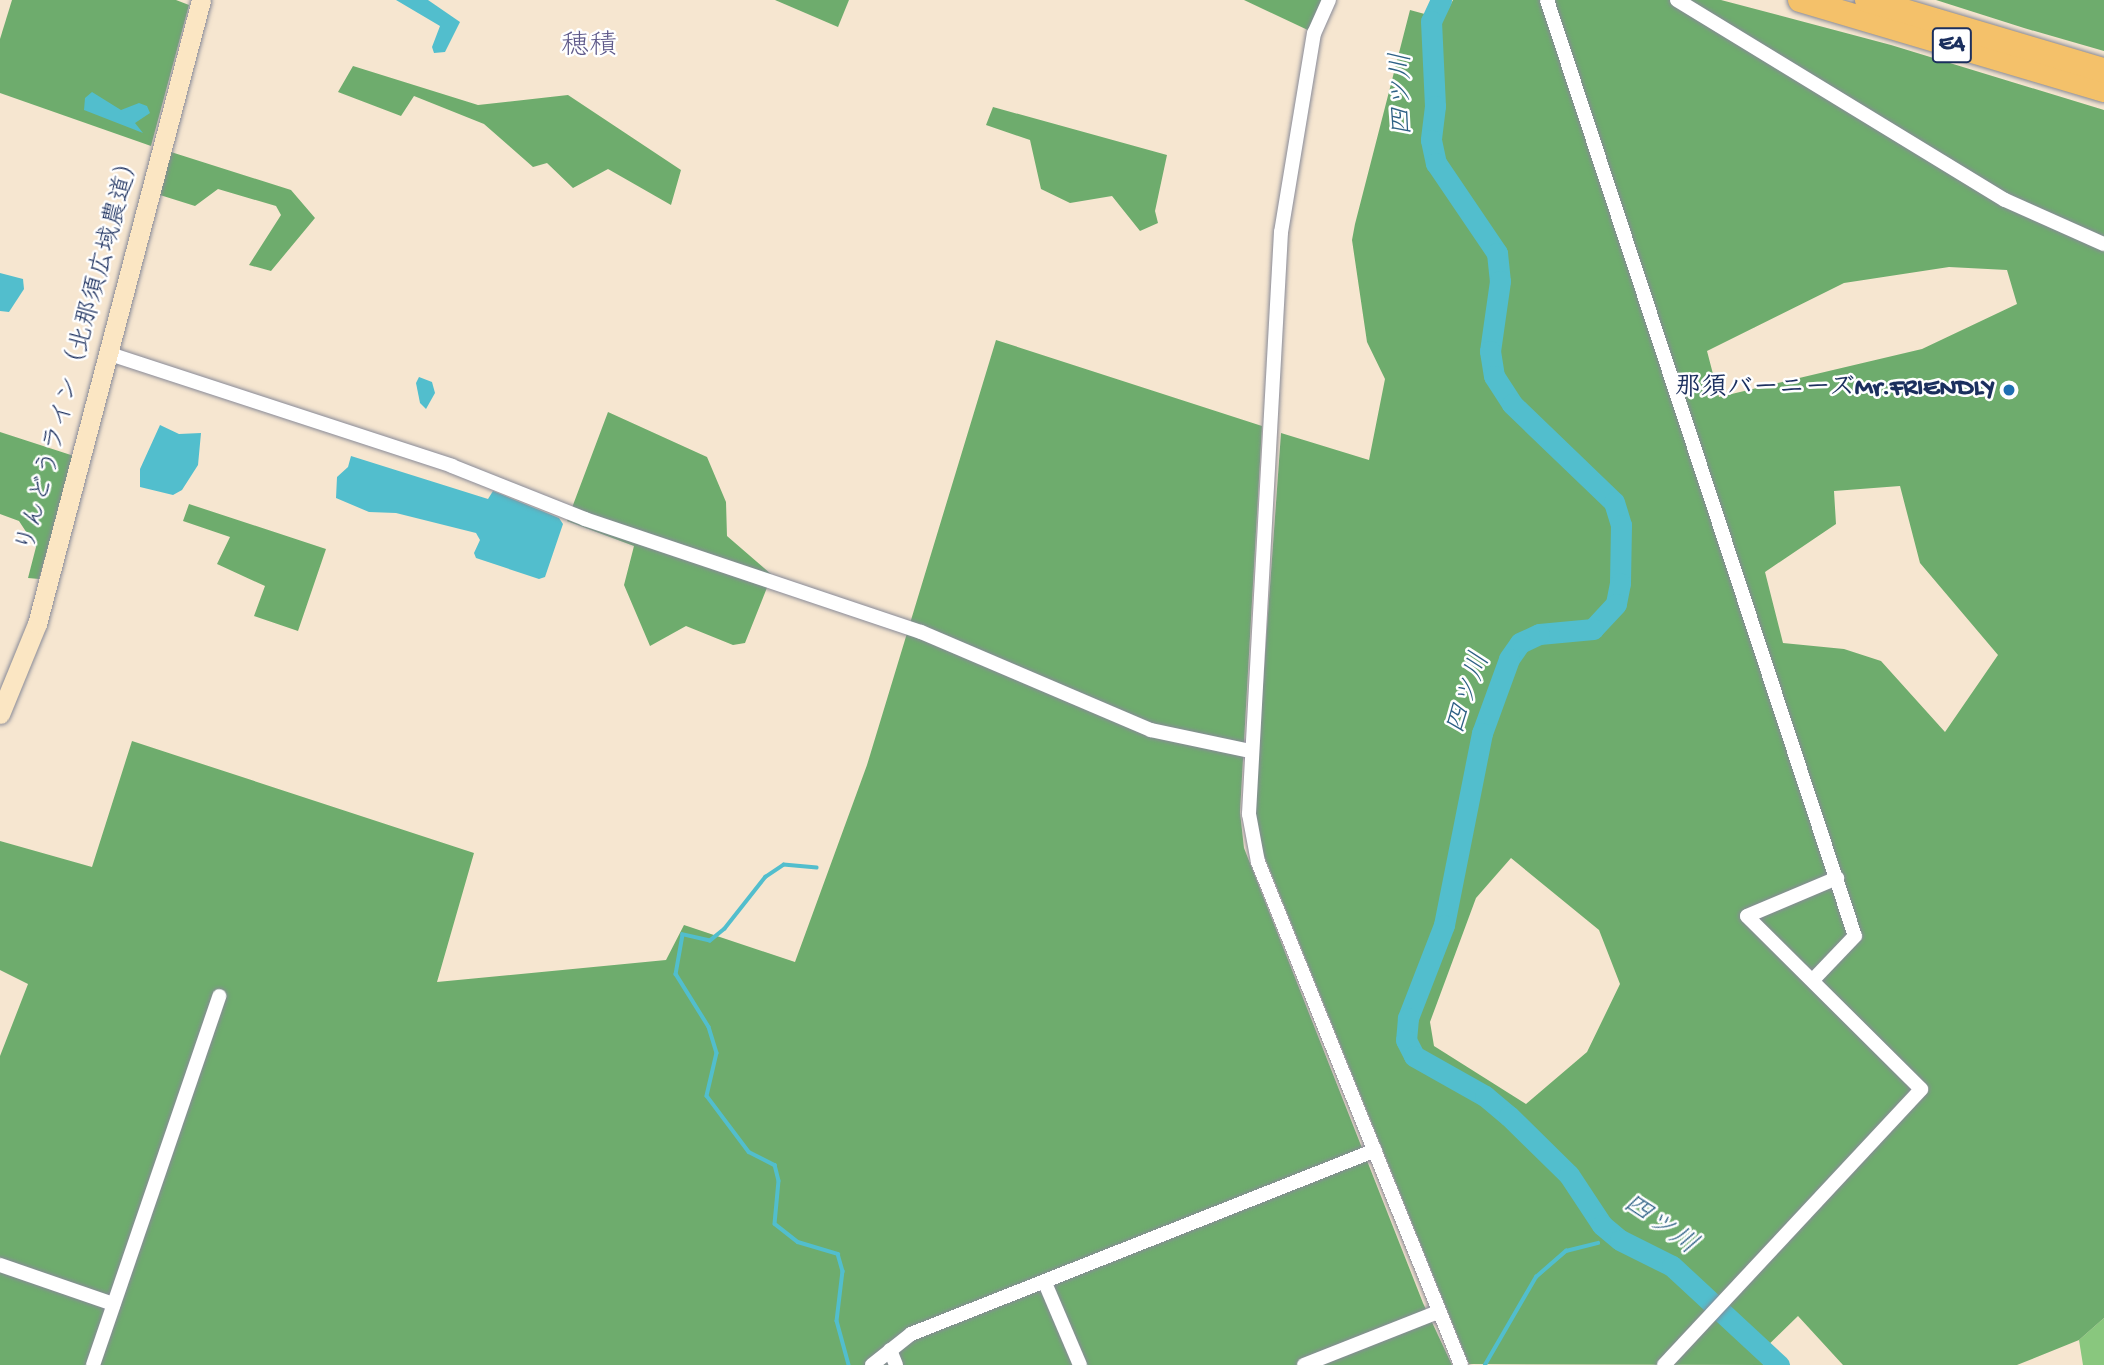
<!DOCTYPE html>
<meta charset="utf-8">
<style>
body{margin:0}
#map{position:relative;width:2104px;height:1365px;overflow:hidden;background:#f6e6d0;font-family:"Gochi Hand","Klee One",sans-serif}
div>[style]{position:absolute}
.green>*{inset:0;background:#89c77e}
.forest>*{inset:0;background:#6eac6d}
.water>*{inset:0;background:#52becd}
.stream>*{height:3.5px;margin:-1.75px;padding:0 1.75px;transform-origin:1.75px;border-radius:1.75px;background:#52becd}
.river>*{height:21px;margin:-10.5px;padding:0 10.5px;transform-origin:10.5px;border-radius:10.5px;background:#52becd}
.roads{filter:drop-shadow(0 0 2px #888a97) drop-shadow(0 0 2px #888a97)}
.street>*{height:14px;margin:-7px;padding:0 7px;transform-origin:7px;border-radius:7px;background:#fff}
.secondary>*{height:19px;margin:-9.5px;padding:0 9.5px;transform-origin:9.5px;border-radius:9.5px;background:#fbe6c3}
.highway>*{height:24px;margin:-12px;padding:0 12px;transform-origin:12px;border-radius:12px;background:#f4c16a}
.dots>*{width:19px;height:19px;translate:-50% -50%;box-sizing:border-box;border:4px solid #fff;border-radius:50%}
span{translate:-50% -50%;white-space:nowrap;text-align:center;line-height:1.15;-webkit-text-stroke:5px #fff;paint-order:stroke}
.shield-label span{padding:2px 5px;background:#fff;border:2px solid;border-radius:5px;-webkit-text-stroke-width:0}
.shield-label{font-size:24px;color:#1b2f5e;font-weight:700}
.street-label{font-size:26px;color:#1b2f5e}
.poi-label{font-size:26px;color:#1b2f5e;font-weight:700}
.right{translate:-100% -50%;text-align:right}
.neighbourhood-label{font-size:28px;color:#5f5a8a}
.water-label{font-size:28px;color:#2e6185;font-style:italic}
</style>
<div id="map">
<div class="green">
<i style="clip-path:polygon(2104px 1318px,2104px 1365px,2083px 1365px,2079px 1340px)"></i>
</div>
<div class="forest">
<i style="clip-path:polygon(12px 0,176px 0,189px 5px,151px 146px,0 93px,0 39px)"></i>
<i style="clip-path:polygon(775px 0,849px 0,838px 27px)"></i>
<i style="clip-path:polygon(1244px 0,1327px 0,1312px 32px)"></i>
<i style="clip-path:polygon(evenodd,1453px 0,1721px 0,1891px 45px,2104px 110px,2104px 1318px,2079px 1340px,2017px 1365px,1843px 1365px,1798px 1316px,1756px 1357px,1764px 1365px,1469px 1364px,1263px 853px,1254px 810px,1281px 433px,1369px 460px,1385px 379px,1367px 342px,1352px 240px,1355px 224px,1410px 10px,1443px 19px,1453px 0,1949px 267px,2007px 270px,2017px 304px,1922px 349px,1719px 397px,1707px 351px,1844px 283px,1949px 267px,1453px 0,1900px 486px,1920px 563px,1998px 655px,1945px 732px,1881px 661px,1844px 649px,1783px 643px,1765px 572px,1836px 524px,1834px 491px,1900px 486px,1453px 0,1511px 858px,1599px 930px,1620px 984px,1587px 1052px,1526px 1104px,1434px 1046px,1430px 1022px,1476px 898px,1511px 858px)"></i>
<i style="clip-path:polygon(1936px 0,2104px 0,2104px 51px,2024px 28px)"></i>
<i style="clip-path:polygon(353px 66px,478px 105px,568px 95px,681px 170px,671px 205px,608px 169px,573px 188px,547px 163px,533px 167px,484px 124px,414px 96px,401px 116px,338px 92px)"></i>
<i style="clip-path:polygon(993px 107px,1167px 155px,1155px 211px,1158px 223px,1140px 231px,1112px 196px,1070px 203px,1041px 189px,1030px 140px,986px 125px)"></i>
<i style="clip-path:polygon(171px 152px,291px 190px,315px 218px,271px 271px,249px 265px,281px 215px,276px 206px,218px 189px,195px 206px,160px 195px)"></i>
<i style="clip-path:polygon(996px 340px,1262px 426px,1240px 812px,1244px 848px,1423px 1303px,1452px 1365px,0 1365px,0 1056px,28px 984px,0 970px,0 841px,92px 867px,132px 741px,474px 853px,437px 982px,666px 960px,684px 925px,795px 962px,867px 765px)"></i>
<i style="clip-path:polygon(608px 412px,707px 457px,726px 502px,727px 536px,772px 575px,745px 643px,733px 645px,686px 626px,650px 646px,624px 585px,634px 546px,567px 521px)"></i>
<i style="clip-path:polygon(0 432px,74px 456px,39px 579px,28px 578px,36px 547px,19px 521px,0 514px)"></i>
<i style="clip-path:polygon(189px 504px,326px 549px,298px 631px,254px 616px,265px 586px,217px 564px,230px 537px,183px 521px)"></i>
</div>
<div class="water">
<i style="clip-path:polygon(396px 0,428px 0,460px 22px,445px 52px,434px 53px,432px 47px,440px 26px)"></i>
<i style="clip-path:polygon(92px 92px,121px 110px,139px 103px,147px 106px,150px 113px,135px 123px,143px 133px,84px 110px,85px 98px)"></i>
<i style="clip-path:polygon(0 273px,23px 279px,24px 289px,9px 312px,0 311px)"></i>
<i style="clip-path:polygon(419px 377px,432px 382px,435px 393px,426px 409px,420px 403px,416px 383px)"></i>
<i style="clip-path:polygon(160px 425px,179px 434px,201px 433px,198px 465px,182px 490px,173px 495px,140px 487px,140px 469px)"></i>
<i style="clip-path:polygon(351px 456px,488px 499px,493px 491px,559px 518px,563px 524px,545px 577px,539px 579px,476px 558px,474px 553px,480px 540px,476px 533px,396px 513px,369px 512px,336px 498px,337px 477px,348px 467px)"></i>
</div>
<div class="stream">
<i style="left:817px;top:868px;width:33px;rotate:-175deg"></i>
<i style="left:784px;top:865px;width:22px;rotate:146deg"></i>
<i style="left:766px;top:877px;width:66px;rotate:128.3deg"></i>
<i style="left:725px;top:929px;width:19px;rotate:141deg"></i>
<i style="left:710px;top:941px;width:28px;rotate:-167deg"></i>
<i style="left:683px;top:935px;width:40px;rotate:100deg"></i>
<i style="left:676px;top:974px;width:62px;rotate:58.1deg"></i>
<i style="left:709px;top:1027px;width:27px;rotate:73deg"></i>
<i style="left:717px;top:1053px;width:44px;rotate:103.1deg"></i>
<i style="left:707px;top:1096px;width:70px;rotate:53.1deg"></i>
<i style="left:749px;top:1152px;width:29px;rotate:27deg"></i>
<i style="left:775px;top:1165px;width:16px;rotate:76deg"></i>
<i style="left:779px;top:1181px;width:43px;rotate:95.3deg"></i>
<i style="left:775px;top:1224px;width:29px;rotate:38deg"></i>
<i style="left:798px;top:1242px;width:42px;rotate:16.7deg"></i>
<i style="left:838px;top:1254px;width:18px;rotate:74deg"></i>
<i style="left:843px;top:1271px;width:50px;rotate:96.8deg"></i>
<i style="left:837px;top:1321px;width:46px;rotate:74.7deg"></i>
<i style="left:1485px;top:1365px;width:102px;rotate:-59.9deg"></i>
<i style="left:1536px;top:1277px;width:40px;rotate:-41deg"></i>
<i style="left:1566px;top:1251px;width:33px;rotate:-14deg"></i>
</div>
<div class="river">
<i style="left:1441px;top:0;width:23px;rotate:115deg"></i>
<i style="left:1431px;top:21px;width:85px;rotate:87.3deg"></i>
<i style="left:1435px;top:106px;width:34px;rotate:97deg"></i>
<i style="left:1431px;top:140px;width:24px;rotate:78deg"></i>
<i style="left:1436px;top:163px;width:109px;rotate:55.9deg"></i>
<i style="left:1497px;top:253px;width:28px;rotate:84deg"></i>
<i style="left:1500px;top:281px;width:71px;rotate:98.1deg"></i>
<i style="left:1490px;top:351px;width:25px;rotate:81deg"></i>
<i style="left:1494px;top:376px;width:33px;rotate:57deg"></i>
<i style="left:1512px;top:404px;width:141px;rotate:43.9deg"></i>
<i style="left:1614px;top:502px;width:24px;rotate:73deg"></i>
<i style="left:1621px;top:525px;width:58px;rotate:91deg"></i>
<i style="left:1620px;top:583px;width:21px;rotate:101deg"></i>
<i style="left:1616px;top:604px;width:34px;rotate:133deg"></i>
<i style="left:1593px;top:629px;width:54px;rotate:174.7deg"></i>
<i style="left:1539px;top:634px;width:21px;rotate:155deg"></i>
<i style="left:1520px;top:643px;width:19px;rotate:125deg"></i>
<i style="left:1509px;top:659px;width:79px;rotate:110deg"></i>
<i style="left:1482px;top:733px;width:196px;rotate:101.2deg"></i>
<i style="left:1444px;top:925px;width:100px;rotate:111.2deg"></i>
<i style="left:1408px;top:1018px;width:22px;rotate:95deg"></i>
<i style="left:1406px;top:1040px;width:18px;rotate:63deg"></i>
<i style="left:1414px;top:1056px;width:81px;rotate:29.4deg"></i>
<i style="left:1485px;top:1096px;width:31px;rotate:40deg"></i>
<i style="left:1509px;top:1116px;width:84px;rotate:44.5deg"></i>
<i style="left:1569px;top:1175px;width:60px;rotate:56.6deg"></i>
<i style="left:1602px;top:1225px;width:23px;rotate:40deg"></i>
<i style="left:1620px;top:1240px;width:58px;rotate:26.6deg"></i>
<i style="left:1672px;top:1266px;width:146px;rotate:42.8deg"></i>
</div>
<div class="roads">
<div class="street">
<i style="left:1329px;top:0;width:36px;rotate:114deg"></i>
<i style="left:1314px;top:33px;width:202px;rotate:99.4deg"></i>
<i style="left:1281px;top:232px;width:583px;rotate:93.15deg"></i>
<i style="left:1249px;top:814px;width:49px;rotate:79.4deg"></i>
<i style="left:1258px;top:862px;width:542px;rotate:68.02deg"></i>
<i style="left:1547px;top:0;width:985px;rotate:71.79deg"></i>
<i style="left:1855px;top:936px;width:61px;rotate:133.7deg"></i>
<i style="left:1677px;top:0;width:384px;rotate:31.4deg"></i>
<i style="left:2005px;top:200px;width:108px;rotate:24deg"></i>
<i style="left:107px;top:353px;width:363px;rotate:18.1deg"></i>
<i style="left:452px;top:466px;width:143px;rotate:21.7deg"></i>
<i style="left:585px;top:519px;width:354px;rotate:18.6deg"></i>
<i style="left:921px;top:632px;width:250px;rotate:23.1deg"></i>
<i style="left:1151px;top:730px;width:101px;rotate:12deg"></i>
<i style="left:0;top:1265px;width:120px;rotate:19deg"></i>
<i style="left:1045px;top:1283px;width:89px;rotate:66.9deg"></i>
<i style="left:890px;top:1350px;width:16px;rotate:68deg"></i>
<i style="left:93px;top:1365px;width:390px;rotate:-71.1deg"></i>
<i style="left:872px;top:1365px;width:50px;rotate:-38.5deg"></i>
<i style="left:911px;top:1334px;width:499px;rotate:-21.6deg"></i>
<i style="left:1304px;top:1365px;width:144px;rotate:-21.6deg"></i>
<i style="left:1664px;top:1365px;width:377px;rotate:-47deg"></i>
<i style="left:1921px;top:1089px;width:245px;rotate:-135.2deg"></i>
<i style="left:1747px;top:916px;width:98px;rotate:-22.9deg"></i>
</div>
<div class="secondary">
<i style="left:0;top:714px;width:97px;rotate:-67.7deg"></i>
<i style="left:37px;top:624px;width:645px;rotate:-75.27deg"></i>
</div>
<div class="highway">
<i style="left:1800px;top:0;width:317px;rotate:16.5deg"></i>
<i style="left:1867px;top:0;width:247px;rotate:16.5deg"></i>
</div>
</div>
<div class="dots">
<i style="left:2009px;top:390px;background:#1f6fb2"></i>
</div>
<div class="shield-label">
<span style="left:1952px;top:45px">E4</span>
</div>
<div class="street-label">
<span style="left:81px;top:352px;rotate:-75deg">りんどうライン（北那須広域農道）</span>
</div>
<div class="poi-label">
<span class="right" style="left:1995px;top:390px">那須バーニーズMr.FRIENDLY</span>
</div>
<div class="neighbourhood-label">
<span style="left:589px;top:48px">穂積</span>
</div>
<div class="water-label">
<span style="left:1404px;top:94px;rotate:-91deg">四ツ川</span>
<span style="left:1470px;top:694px;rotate:-71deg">四ツ川</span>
<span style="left:1659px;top:1226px;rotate:35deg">四ツ川</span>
</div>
</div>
